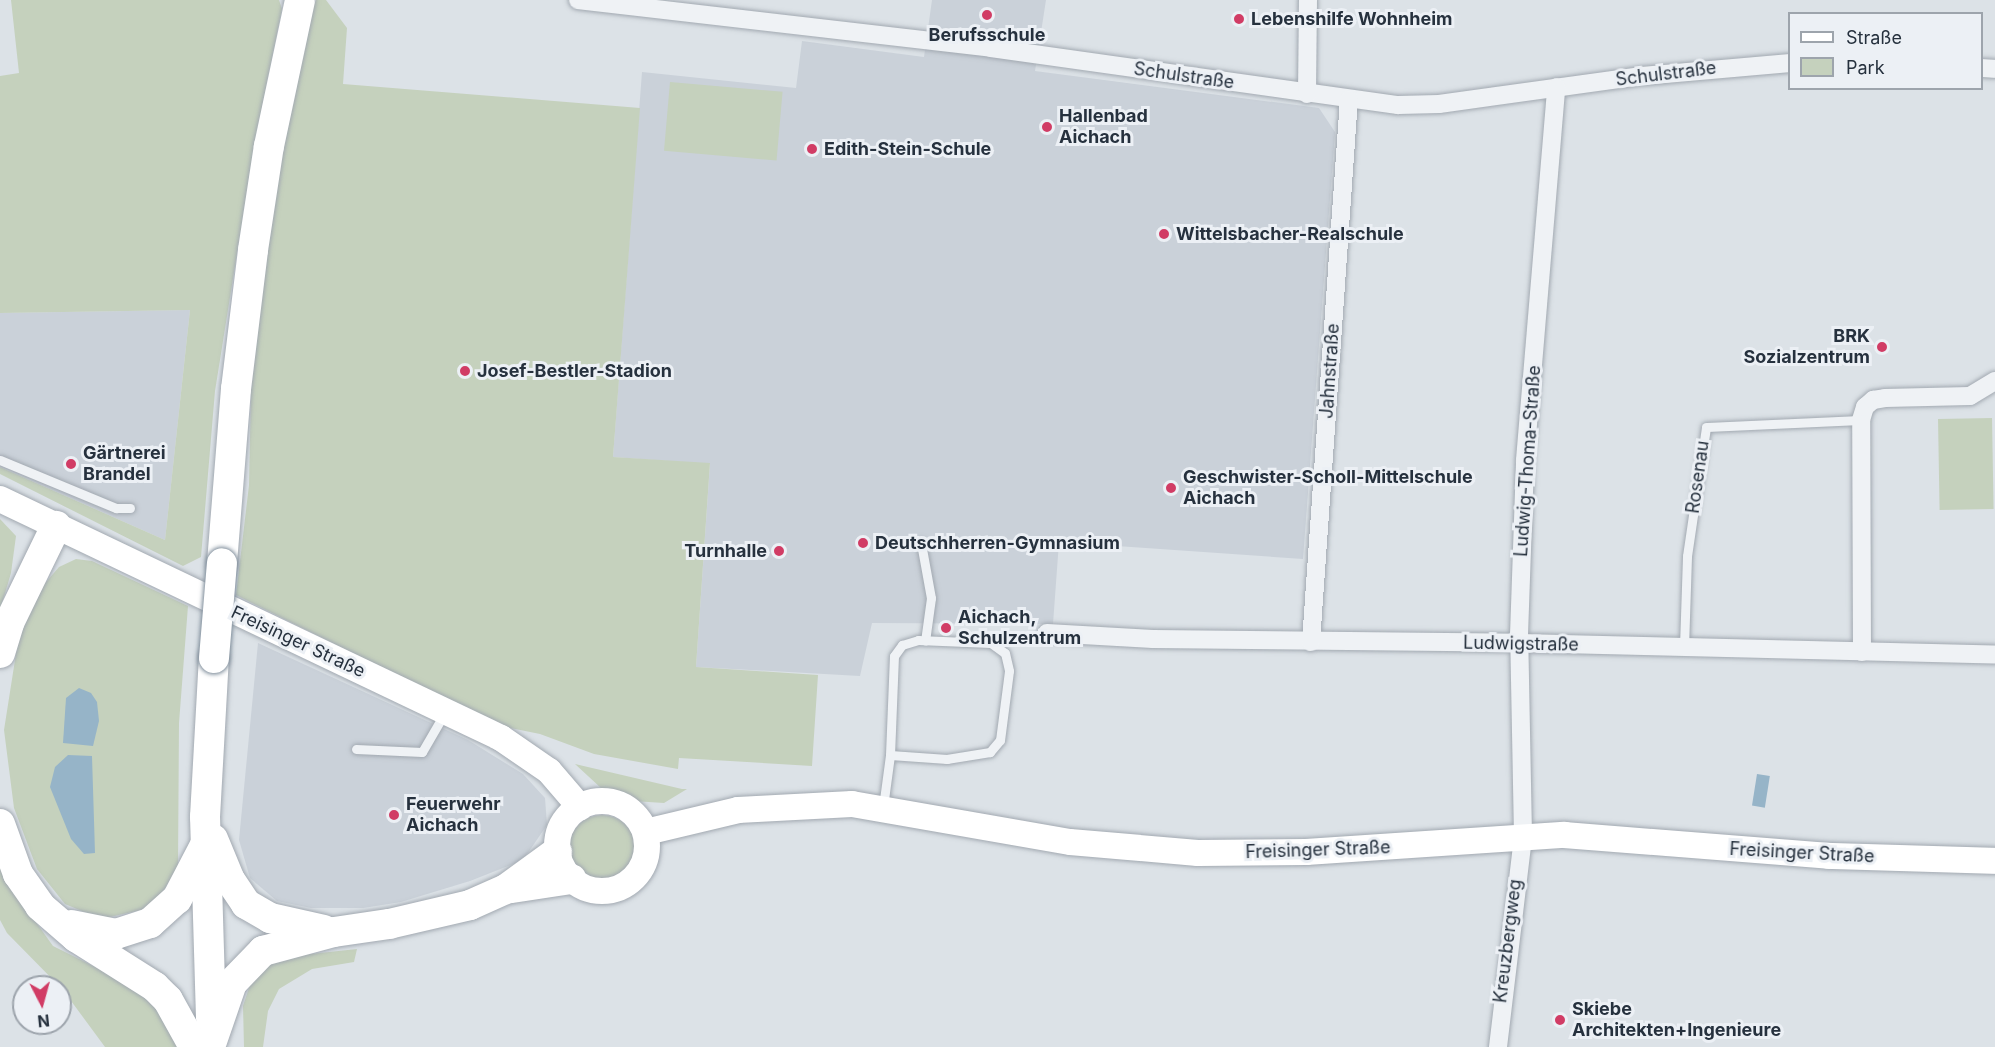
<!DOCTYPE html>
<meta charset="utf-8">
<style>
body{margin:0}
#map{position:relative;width:1995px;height:1047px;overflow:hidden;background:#dce2e7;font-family:Inter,sans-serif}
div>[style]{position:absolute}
.built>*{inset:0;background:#cad1d9}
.green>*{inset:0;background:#c5d1bd;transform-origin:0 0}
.round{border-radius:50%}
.water>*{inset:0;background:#96b4c8;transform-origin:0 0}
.roads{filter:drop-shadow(0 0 2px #a2a9b1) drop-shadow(0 0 2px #a2a9b1)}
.service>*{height:9px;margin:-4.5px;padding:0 4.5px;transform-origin:4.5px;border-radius:4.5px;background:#eff2f5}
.minor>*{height:18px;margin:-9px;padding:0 9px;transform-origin:9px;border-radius:9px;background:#eff2f5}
.secondary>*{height:26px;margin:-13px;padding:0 13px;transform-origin:13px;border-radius:13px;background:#fff}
.secondary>.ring{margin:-13px;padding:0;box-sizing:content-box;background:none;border:26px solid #fff;border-radius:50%}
.trunk>*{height:30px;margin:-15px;padding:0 15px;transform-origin:15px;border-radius:15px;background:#fff}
.bridges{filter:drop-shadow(0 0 2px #83919e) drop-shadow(0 0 2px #83919e)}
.trunk-bridge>*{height:30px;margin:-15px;padding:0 15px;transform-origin:15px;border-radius:15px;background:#fff}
.dots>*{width:16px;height:16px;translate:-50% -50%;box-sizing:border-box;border:3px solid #ecf0f5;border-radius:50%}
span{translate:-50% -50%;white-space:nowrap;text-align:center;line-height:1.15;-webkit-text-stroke:6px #ecf0f5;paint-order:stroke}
.poi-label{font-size:18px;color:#26313e;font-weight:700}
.left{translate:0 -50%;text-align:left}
.right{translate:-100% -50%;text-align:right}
.street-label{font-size:18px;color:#26313e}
.legend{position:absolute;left:1788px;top:12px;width:195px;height:78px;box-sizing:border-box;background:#ecf0f5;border:2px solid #9da4ac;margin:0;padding:8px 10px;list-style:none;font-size:18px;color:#26313e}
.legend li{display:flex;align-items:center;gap:12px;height:30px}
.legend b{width:30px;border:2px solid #9da4ac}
.north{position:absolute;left:12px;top:975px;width:60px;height:60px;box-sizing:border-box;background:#ecf0f5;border:2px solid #9da4ac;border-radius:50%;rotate:174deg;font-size:16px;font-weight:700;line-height:24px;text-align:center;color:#26313e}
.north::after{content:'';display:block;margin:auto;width:21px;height:27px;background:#d13c65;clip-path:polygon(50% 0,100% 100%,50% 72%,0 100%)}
</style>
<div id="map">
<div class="built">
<i style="clip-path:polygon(932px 0,1046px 0,1035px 71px,1319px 108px,1335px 132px,1303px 559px,1059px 542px,1053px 624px,872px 623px,860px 676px,696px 667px,710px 464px,613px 457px,642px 72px,796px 88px,802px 41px,924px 57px)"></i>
<i style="clip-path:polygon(190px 310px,165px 540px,0 467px,0 313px)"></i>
<i style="clip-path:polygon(258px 643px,468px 740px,523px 774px,545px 798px,547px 825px,523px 860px,470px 881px,401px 902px,363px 908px,311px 908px,277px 901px,250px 878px,239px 840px)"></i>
</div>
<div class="green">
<i style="clip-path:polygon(11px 0,279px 0,282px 9px,255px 141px,215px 391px,201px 557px,183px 566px,0 474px,0 467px,165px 540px,190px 310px,0 313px,0 76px,19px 73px)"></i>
<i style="clip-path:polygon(316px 0,326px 0,347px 28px,343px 84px,640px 108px,613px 457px,710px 463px,696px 667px,818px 675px,812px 766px,679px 758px,678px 769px,594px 754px,540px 734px,500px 726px,236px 595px,249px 485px,251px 391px,278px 157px,305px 29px)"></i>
<i style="left:670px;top:82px;width:113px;height:69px;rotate:5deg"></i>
<i style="left:1992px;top:418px;width:91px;height:54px;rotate:89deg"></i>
<i style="clip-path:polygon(0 519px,16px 536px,11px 573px,0 610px)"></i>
<i style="clip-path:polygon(76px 559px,92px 561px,188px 606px,179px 723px,178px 866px,154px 907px,101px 919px,65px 904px,37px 869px,14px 808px,4px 730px,18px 641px,41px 588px,59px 567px)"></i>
<i style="clip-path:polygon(575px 764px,682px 789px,687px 789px,664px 803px,633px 801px,601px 788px)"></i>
<i class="round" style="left:569px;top:815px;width:66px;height:66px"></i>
<i style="clip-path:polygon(0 864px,13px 890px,53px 946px,129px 984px,165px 1017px,179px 1047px,105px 1047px,63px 990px,7px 933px,0 920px)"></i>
<i style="clip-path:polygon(357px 949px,354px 962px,312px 969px,279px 989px,268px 1011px,263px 1047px,244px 1047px,243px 1006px,251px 982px,264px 967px,283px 957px)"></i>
</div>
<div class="water">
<i style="clip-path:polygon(79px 688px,91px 693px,97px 702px,99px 721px,93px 746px,63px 743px,66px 698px)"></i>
<i style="clip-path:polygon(68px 755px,92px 756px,95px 853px,84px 854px,71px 839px,50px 787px,55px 767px)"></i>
<i style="left:1757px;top:774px;width:13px;height:32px;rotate:9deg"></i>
</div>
<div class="roads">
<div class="service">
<i style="left:0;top:460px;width:126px;rotate:22.5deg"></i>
<i style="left:116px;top:508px;width:14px"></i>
<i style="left:921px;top:543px;width:56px;rotate:79.7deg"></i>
<i style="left:931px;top:598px;width:43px;rotate:97.9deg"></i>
<i style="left:1684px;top:647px;width:91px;rotate:-88.1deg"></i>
<i style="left:1687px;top:556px;width:130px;rotate:-81.6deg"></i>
<i style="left:1706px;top:427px;width:155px;rotate:-2.6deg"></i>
<i style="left:356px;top:749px;width:66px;rotate:2.6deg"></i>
<i style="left:422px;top:752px;width:44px;rotate:-59.9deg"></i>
<i style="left:883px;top:807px;width:52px;rotate:-82.3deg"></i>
<i style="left:890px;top:755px;width:99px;rotate:-87.7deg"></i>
<i style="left:894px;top:656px;width:14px;rotate:-54deg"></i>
<i style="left:902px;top:645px;width:17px;rotate:-17deg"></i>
<i style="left:918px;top:640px;width:73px;rotate:2.4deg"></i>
<i style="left:991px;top:643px;width:17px;rotate:36deg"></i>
<i style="left:1005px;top:653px;width:18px;rotate:77deg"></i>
<i style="left:1009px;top:671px;width:70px;rotate:97.4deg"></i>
<i style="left:1000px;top:740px;width:16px;rotate:130deg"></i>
<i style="left:990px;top:752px;width:44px;rotate:170.8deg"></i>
<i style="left:947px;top:759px;width:57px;rotate:-176deg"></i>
</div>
<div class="minor">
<i style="left:578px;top:0;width:416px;rotate:6.6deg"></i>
<i style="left:991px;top:48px;width:411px;rotate:8deg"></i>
<i style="left:1398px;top:105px;width:41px;rotate:-1.4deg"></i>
<i style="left:1439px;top:104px;width:205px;rotate:-7.9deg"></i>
<i style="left:1642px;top:76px;width:149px;rotate:-5deg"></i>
<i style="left:1982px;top:68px;width:13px;rotate:4deg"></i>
<i style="left:1307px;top:94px;width:94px;rotate:-89.4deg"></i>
<i style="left:1047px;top:633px;width:106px;rotate:3.2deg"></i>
<i style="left:1153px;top:639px;width:366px;rotate:0.6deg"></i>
<i style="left:1519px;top:643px;width:476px;rotate:1.4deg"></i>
<i style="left:1311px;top:642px;width:544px;rotate:-86deg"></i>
<i style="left:1862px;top:652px;width:232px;rotate:-90.2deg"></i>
<i style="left:1861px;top:420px;width:14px;rotate:-73deg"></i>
<i style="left:1865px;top:407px;width:11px;rotate:-41deg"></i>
<i style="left:1873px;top:400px;width:12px;rotate:-9deg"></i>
<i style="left:1885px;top:398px;width:85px;rotate:-1.3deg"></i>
<i style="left:1970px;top:396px;width:29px;rotate:-31deg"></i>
<i style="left:1498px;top:1047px;width:212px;rotate:-83.2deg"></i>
<i style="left:1523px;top:836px;width:201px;rotate:-91.1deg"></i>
<i style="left:1519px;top:635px;width:175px;rotate:-88deg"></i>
<i style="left:1525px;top:460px;width:374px;rotate:-85.2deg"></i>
</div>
<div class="secondary">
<i style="left:0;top:499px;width:555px;rotate:25.5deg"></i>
<i style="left:501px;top:738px;width:58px;rotate:34.5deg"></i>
<i style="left:549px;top:771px;width:48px;rotate:49.3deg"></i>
<i class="ring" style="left:557px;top:801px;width:64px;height:64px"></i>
<i style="left:646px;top:832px;width:95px;rotate:-13.4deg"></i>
<i style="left:738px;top:810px;width:114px;rotate:-3deg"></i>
<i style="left:852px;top:804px;width:221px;rotate:9.9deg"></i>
<i style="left:1070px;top:842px;width:128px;rotate:4.9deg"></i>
<i style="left:1198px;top:853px;width:108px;rotate:-0.5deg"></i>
<i style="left:1306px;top:852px;width:259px;rotate:-3.8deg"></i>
<i style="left:1564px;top:835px;width:266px;rotate:4.5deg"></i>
<i style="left:1829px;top:856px;width:166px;rotate:1.7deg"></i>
</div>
<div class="trunk">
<i style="left:222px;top:563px;width:175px;rotate:-85.4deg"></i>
<i style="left:236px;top:389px;width:140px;rotate:-83deg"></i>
<i style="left:253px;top:250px;width:105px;rotate:-81.3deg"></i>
<i style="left:269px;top:146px;width:149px;rotate:-78deg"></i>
<i style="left:0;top:653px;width:31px;rotate:-73deg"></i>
<i style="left:9px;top:623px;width:108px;rotate:-64.1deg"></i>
<i style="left:0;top:824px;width:53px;rotate:70.2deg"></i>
<i style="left:18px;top:874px;width:39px;rotate:55deg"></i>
<i style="left:40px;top:906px;width:48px;rotate:40.7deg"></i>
<i style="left:76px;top:937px;width:93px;rotate:32.3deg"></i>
<i style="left:155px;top:987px;width:18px;rotate:45deg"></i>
<i style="left:168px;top:1000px;width:54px;rotate:61deg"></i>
<i style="left:213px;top:839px;width:44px;rotate:67.5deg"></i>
<i style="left:230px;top:880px;width:29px;rotate:56deg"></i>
<i style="left:246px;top:904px;width:28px;rotate:30deg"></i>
<i style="left:270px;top:918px;width:55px;rotate:12.5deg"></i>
<i style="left:512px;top:888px;width:60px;rotate:-8.7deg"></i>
<i style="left:71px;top:925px;width:46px;rotate:11.3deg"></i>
<i style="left:116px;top:934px;width:36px;rotate:-18deg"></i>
<i style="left:150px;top:923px;width:36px;rotate:-42deg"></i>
<i style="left:177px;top:899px;width:61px;rotate:-62.6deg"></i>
<i style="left:211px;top:1018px;width:201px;rotate:-91.7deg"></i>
<i style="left:205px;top:817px;width:159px;rotate:-86.8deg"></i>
<i style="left:212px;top:1041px;width:61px;rotate:-71deg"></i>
<i style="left:232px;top:983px;width:45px;rotate:-45.9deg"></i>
<i style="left:263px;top:951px;width:73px;rotate:-15deg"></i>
<i style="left:334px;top:932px;width:56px;rotate:-8.3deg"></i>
<i style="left:389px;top:924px;width:83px;rotate:-13.2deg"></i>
<i style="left:470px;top:905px;width:39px;rotate:-24deg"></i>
<i style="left:506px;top:889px;width:63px;rotate:-36deg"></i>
</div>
</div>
<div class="bridges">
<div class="trunk-bridge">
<i style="left:214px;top:658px;width:95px;rotate:-85.2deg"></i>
</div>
</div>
<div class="dots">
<i style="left:987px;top:15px;background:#d13c65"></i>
<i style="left:1239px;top:19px;background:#d13c65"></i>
<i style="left:1047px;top:127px;background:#d13c65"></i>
<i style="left:812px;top:149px;background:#d13c65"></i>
<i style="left:1164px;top:234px;background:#d13c65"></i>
<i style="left:1882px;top:347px;background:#d13c65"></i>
<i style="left:465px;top:371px;background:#d13c65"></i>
<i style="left:71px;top:464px;background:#d13c65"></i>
<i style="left:1171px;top:488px;background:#d13c65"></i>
<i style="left:863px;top:543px;background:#d13c65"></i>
<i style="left:779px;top:551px;background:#d13c65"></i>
<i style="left:946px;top:628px;background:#d13c65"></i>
<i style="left:394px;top:815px;background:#d13c65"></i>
<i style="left:1560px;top:1020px;background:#d13c65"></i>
</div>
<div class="poi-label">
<span class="left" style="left:1251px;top:19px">Lebenshilfe Wohnheim</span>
<span style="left:987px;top:35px">Berufsschule</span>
<span class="left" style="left:1059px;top:127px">Hallenbad<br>Aichach</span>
<span class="left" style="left:824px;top:149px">Edith-Stein-Schule</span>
<span class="left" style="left:1176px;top:234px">Wittelsbacher-Realschule</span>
<span class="right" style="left:1870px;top:347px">BRK<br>Sozialzentrum</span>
<span class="left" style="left:477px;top:371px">Josef-Bestler-Stadion</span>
<span class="left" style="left:83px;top:464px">Gärtnerei<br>Brandel</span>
<span class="left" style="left:1183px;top:488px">Geschwister-Scholl-Mittelschule<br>Aichach</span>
<span class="left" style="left:875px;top:543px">Deutschherren-Gymnasium</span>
<span class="right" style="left:767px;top:551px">Turnhalle</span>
<span class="left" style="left:958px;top:628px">Aichach,<br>Schulzentrum</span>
<span class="left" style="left:406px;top:815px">Feuerwehr<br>Aichach</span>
<span class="left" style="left:1572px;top:1020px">Skiebe<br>Architekten+Ingenieure</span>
</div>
<div class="street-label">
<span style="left:1666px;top:74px;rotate:-7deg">Schulstraße</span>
<span style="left:1184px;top:76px;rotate:8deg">Schulstraße</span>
<span style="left:1330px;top:371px;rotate:-86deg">Jahnstraße</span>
<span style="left:1528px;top:461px;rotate:-86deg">Ludwig-Thoma-Straße</span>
<span style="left:1698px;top:477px;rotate:-82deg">Rosenau</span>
<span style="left:298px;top:642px;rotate:25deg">Freisinger Straße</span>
<span style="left:1521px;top:644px;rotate:1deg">Ludwigstraße</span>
<span style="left:1318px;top:850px;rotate:-2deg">Freisinger Straße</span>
<span style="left:1802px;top:853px;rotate:3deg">Freisinger Straße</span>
<span style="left:1508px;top:941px;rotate:-83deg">Kreuzbergweg</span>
</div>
<ul class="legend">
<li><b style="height:8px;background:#fff"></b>Straße</li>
<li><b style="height:16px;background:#c5d1bd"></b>Park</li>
</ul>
<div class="north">N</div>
</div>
